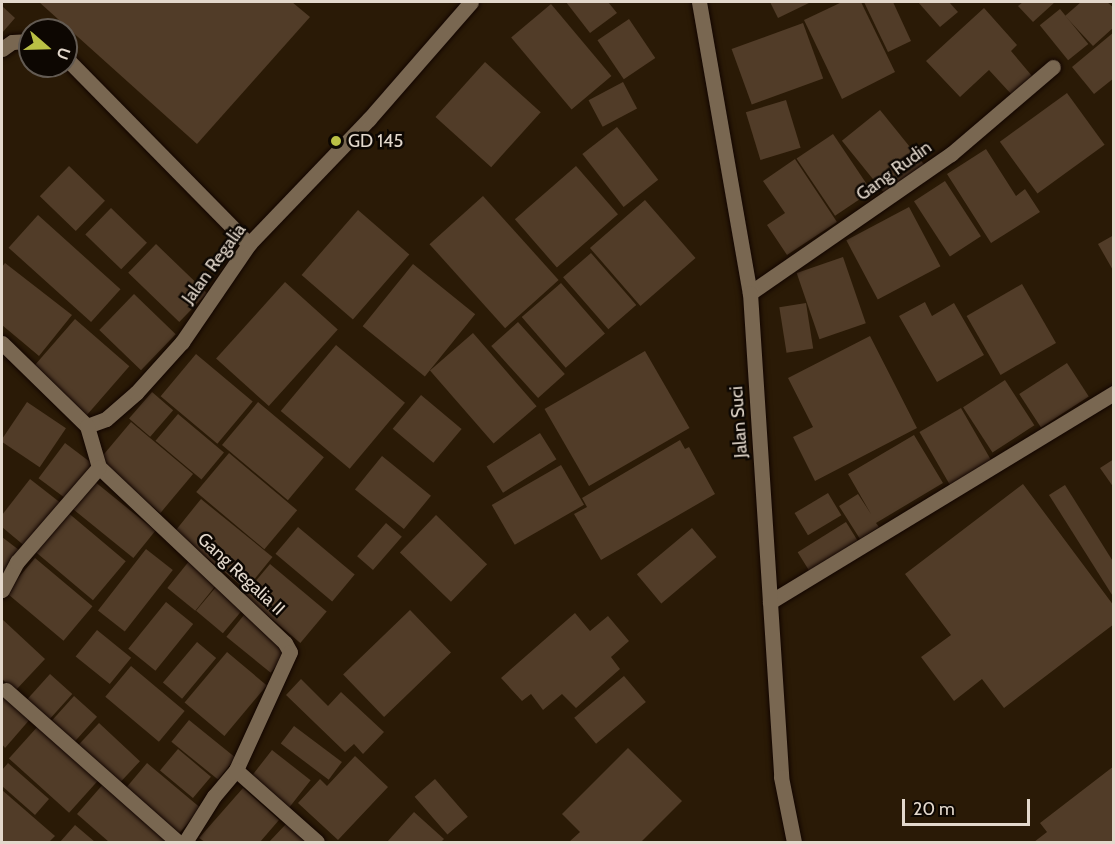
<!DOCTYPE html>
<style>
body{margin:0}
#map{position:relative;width:1115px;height:844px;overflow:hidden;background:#2a1a06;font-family:Cabin,sans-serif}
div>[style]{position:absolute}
.building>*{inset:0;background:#513c28;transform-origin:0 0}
.roads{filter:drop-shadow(0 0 2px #120500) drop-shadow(0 0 2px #120500)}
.lane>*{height:15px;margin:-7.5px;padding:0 7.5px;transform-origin:7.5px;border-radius:7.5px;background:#796751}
.street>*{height:15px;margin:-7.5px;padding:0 7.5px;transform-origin:7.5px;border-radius:7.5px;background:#796751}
.secondary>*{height:15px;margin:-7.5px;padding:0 7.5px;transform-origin:7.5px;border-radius:7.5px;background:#796751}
.dots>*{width:16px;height:16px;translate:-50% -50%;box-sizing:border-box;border:3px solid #0d0702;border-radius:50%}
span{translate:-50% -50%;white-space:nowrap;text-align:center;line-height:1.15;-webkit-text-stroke:5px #0d0702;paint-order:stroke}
.poi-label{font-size:18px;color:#e3d8cc}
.left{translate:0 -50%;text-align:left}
.street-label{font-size:18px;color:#e3d8cc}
.frame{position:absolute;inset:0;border:3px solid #e3d8cc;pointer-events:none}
.north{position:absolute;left:18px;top:18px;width:60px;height:60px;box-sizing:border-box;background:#0d0702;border:2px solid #635b53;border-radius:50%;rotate:110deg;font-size:16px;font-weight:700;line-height:24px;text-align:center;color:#e3d8cc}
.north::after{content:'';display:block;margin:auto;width:21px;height:27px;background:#bac045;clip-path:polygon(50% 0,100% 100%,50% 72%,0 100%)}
.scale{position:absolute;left:902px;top:799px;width:128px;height:27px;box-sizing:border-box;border:3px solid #e3d8cc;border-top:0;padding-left:8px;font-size:18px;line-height:21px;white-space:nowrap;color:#e3d8cc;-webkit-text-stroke:4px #0d0702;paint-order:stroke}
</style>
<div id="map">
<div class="building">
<i style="clip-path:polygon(39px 2px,292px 2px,310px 17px,197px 144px)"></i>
<i style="clip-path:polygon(566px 2px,608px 2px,617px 13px,590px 33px)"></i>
<i style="clip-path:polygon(770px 2px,811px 2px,778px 18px)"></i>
<i style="clip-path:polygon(842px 2px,861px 2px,895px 72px,842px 99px,804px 20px)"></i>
<i style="clip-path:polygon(864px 2px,893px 2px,911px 41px,888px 52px)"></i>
<i style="clip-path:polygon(918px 2px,949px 2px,958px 12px,940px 27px)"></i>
<i style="clip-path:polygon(1023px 2px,1055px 2px,1033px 22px,1018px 6px)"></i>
<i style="clip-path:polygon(1081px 2px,1107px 2px,1114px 8px,1114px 27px,1093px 46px,1065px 16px)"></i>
<i style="left:551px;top:4px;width:94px;height:52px;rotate:50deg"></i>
<i style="clip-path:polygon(2px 6px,15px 18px,2px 33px)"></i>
<i style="clip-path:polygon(984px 8px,1017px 45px,1011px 51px,1032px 76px,1012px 95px,989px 70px,960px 97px,926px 61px)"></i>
<i style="left:1060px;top:9px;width:45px;height:26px;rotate:51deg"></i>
<i style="left:629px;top:19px;width:47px;height:38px;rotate:56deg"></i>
<i style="left:803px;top:23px;width:59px;height:76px;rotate:70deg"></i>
<i style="clip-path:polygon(1114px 32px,1114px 78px,1094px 94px,1072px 67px)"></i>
<i style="left:485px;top:62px;width:75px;height:74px;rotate:42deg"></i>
<i style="left:623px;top:82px;width:30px;height:39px;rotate:62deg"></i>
<i style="left:1067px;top:93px;width:64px;height:83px;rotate:54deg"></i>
<i style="left:786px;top:100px;width:50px;height:42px;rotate:73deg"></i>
<i style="left:880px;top:110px;width:72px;height:49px;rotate:51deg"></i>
<i style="left:617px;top:127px;width:67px;height:44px;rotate:52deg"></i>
<i style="left:833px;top:134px;width:69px;height:44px;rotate:56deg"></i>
<i style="clip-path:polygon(986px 149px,1016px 196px,1025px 189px,1040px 212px,991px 243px,947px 174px)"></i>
<i style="clip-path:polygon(795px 159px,837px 222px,787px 255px,767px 225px,785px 213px,763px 181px)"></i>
<i style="left:69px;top:166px;width:50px;height:42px;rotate:44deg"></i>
<i style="left:576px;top:166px;width:64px;height:81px;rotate:49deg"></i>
<i style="left:945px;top:181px;width:66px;height:37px;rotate:57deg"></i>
<i style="left:483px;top:196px;width:113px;height:72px;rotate:48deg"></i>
<i style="left:645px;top:200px;width:77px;height:73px;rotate:49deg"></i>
<i style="left:909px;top:207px;width:67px;height:71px;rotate:62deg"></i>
<i style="left:111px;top:208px;width:50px;height:37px;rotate:44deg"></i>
<i style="left:358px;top:210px;width:68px;height:86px;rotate:41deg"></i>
<i style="left:38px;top:215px;width:111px;height:44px;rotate:42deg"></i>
<i style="clip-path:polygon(1114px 235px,1114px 272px,1098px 244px)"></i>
<i style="left:156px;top:244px;width:71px;height:40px;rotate:44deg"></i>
<i style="left:591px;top:253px;width:69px;height:37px;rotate:49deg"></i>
<i style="left:843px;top:257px;width:70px;height:49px;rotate:71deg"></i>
<i style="clip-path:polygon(5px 263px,72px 315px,39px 356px,2px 325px,2px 267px)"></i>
<i style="left:413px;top:264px;width:80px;height:80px;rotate:39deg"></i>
<i style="left:285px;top:282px;width:71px;height:103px;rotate:42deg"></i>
<i style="left:561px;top:283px;width:67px;height:52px;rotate:49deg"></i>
<i style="left:1022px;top:284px;width:68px;height:64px;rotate:60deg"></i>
<i style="left:134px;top:294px;width:58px;height:50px;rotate:44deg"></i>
<i style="clip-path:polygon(925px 302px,932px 316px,954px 303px,984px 355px,937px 382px,899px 316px)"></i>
<i style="left:806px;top:303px;width:46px;height:27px;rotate:81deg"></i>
<i style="left:75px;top:319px;width:72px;height:67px;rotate:41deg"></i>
<i style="left:518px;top:322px;width:70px;height:36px;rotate:48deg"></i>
<i style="left:473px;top:333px;width:97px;height:57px;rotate:49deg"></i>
<i style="clip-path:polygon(870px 336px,917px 428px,815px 481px,793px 437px,813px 427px,788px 378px)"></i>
<i style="left:336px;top:345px;width:90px;height:86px;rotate:40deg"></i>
<i style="left:645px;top:351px;width:89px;height:116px;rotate:60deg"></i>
<i style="left:196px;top:354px;width:74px;height:55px;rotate:40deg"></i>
<i style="left:1067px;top:363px;width:40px;height:57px;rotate:57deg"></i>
<i style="left:1005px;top:380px;width:54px;height:50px;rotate:57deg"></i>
<i style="left:152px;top:392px;width:28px;height:35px;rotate:41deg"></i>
<i style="left:421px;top:395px;width:53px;height:44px;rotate:40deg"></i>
<i style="left:27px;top:402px;width:47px;height:47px;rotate:34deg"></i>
<i style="left:258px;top:402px;width:86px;height:56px;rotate:40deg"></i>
<i style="left:961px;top:408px;width:64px;height:48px;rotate:60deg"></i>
<i style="left:178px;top:414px;width:60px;height:35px;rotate:40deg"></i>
<i style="left:131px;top:422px;width:81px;height:51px;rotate:40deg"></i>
<i style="left:540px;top:433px;width:31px;height:63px;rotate:58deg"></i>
<i style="clip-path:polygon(914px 435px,943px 483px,876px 523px,879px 527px,860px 539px,839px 506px,858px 494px,871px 514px,848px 474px)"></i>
<i style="clip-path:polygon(680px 440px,685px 449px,689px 447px,715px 494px,601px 560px,574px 514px,587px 507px,582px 498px)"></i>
<i style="left:65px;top:443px;width:34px;height:44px;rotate:37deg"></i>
<i style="left:229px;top:453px;width:89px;height:51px;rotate:40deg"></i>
<i style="left:382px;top:456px;width:63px;height:43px;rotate:39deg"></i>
<i style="clip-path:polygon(1114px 459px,1114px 488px,1100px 468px)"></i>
<i style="left:561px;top:465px;width:46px;height:80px;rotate:60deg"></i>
<i style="clip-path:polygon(30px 479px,62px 504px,27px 548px,2px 527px,2px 515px)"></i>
<i style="left:94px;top:481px;width:79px;height:35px;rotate:39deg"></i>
<i style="clip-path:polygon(1023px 484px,1114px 606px,1114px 624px,1004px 708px,982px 679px,954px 701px,921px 657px,951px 635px,905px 574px)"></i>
<i style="clip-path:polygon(1065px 485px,1114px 563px,1114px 598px,1049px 495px)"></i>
<i style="left:828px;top:493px;width:26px;height:39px;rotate:59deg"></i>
<i style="left:201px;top:499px;width:92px;height:42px;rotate:39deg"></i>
<i style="left:66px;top:511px;width:78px;height:51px;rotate:40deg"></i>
<i style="left:436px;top:515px;width:71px;height:52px;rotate:44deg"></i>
<i style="left:846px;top:522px;width:25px;height:57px;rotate:58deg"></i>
<i style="left:386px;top:523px;width:21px;height:44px;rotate:41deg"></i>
<i style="left:298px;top:527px;width:74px;height:35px;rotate:40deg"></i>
<i style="left:692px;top:528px;width:38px;height:72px;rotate:50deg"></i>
<i style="clip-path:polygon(2px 537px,19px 550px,2px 574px)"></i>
<i style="left:146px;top:549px;width:34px;height:78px;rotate:38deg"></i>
<i style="left:35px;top:558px;width:75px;height:45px;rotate:40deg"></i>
<i style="left:190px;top:560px;width:36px;height:36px;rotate:39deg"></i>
<i style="left:270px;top:564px;width:74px;height:41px;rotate:40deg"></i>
<i style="left:216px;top:587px;width:35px;height:31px;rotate:40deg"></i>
<i style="left:166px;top:602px;width:35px;height:60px;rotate:39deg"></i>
<i style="left:410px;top:610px;width:59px;height:93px;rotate:46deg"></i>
<i style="clip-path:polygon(575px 613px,590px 631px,608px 616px,629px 641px,611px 657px,620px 669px,576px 708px,562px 694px,543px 710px,531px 694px,522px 701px,501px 678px)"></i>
<i style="left:244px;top:615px;width:57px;height:28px;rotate:39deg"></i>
<i style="clip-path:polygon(2px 619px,45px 659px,15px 691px,2px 679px)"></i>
<i style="left:97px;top:630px;width:44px;height:34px;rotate:39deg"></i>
<i style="left:197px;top:642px;width:25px;height:53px;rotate:40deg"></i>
<i style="left:227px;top:652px;width:52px;height:66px;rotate:40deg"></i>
<i style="left:131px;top:666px;width:70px;height:40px;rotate:40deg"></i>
<i style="left:50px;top:674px;width:30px;height:39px;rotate:42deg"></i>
<i style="left:624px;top:676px;width:34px;height:65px;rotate:50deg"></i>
<i style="clip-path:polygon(301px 679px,328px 706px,341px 692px,384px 732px,363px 754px,354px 744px,345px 752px,286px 695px)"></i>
<i style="clip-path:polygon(2px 692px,31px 718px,5px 748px,2px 744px)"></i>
<i style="left:74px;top:696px;width:31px;height:38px;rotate:42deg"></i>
<i style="left:189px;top:720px;width:60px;height:28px;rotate:39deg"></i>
<i style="left:99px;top:723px;width:56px;height:35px;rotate:43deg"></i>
<i style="left:39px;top:725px;width:81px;height:45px;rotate:42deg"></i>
<i style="left:294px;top:726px;width:60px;height:22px;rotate:37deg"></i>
<i style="clip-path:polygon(628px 748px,682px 801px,641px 842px,569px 842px,580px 832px,562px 814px)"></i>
<i style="left:178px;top:749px;width:43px;height:28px;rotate:40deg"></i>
<i style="left:272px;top:750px;width:49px;height:36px;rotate:38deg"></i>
<i style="clip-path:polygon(355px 756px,388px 787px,338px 840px,298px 803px,320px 779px,327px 786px)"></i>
<i style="clip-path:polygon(8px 763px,49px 799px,35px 815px,2px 786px,2px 770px)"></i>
<i style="left:147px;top:763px;width:70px;height:37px;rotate:40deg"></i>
<i style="clip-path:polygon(1114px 766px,1114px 842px,1034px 842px,1047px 832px,1040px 823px)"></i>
<i style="left:435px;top:779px;width:50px;height:27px;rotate:49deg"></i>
<i style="clip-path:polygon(105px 782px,173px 842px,109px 842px,77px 814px)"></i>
<i style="clip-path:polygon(243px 788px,279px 820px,260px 842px,205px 842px,199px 838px)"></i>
<i style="clip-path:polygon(2px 790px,55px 836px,49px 842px,2px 842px)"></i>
<i style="clip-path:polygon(414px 812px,444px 839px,441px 842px,387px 842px)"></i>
<i style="clip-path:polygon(286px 824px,307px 842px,269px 842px)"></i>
<i style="clip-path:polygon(75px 825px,95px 842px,60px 842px)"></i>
</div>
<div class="roads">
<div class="lane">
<i style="left:2px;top:49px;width:12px;rotate:-35deg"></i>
<i style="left:12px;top:42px;width:18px;rotate:-3deg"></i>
<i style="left:66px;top:58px;width:261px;rotate:45.5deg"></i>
</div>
<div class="street">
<i style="left:750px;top:293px;width:244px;rotate:-34.7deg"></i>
<i style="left:951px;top:154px;width:134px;rotate:-40.5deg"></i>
<i style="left:2px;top:343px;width:119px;rotate:44.3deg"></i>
<i style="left:87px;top:426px;width:20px;rotate:-20deg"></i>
<i style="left:106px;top:419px;width:40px;rotate:-41deg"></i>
<i style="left:136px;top:393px;width:69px;rotate:-48deg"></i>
<i style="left:182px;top:342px;width:119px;rotate:-55.6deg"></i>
<i style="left:249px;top:244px;width:173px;rotate:-46.2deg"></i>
<i style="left:369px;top:119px;width:155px;rotate:-48.9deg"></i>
<i style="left:87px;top:426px;width:43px;rotate:73.7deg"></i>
<i style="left:99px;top:467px;width:256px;rotate:43.4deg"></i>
<i style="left:285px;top:643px;width:10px;rotate:61deg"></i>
<i style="left:290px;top:652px;width:130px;rotate:114.6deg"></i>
<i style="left:236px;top:770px;width:34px;rotate:130deg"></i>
<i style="left:214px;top:796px;width:54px;rotate:122.2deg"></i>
<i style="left:2px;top:590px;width:32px;rotate:-62deg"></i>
<i style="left:17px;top:562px;width:125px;rotate:-49.2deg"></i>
<i style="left:770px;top:602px;width:403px;rotate:-31.3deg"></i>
<i style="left:6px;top:690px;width:230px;rotate:41.5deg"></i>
<i style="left:236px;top:770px;width:108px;rotate:41.6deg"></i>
</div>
<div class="secondary">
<i style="left:699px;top:2px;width:295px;rotate:80.1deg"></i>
<i style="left:750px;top:293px;width:485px;rotate:86.3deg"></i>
<i style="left:781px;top:777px;width:66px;rotate:78.7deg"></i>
</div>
</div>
<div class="dots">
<i style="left:336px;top:141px;background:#bac045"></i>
</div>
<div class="poi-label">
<span class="left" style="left:348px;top:141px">GD 145</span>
</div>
<div class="street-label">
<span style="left:894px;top:171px;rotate:-36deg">Gang Rudin</span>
<span style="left:214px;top:264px;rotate:-54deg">Jalan Regalia</span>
<span style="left:739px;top:422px;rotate:-94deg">Jalan Suci</span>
<span style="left:241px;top:574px;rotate:43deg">Gang Regalia II</span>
</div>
<div class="frame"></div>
<div class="north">U</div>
<div class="scale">20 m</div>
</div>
